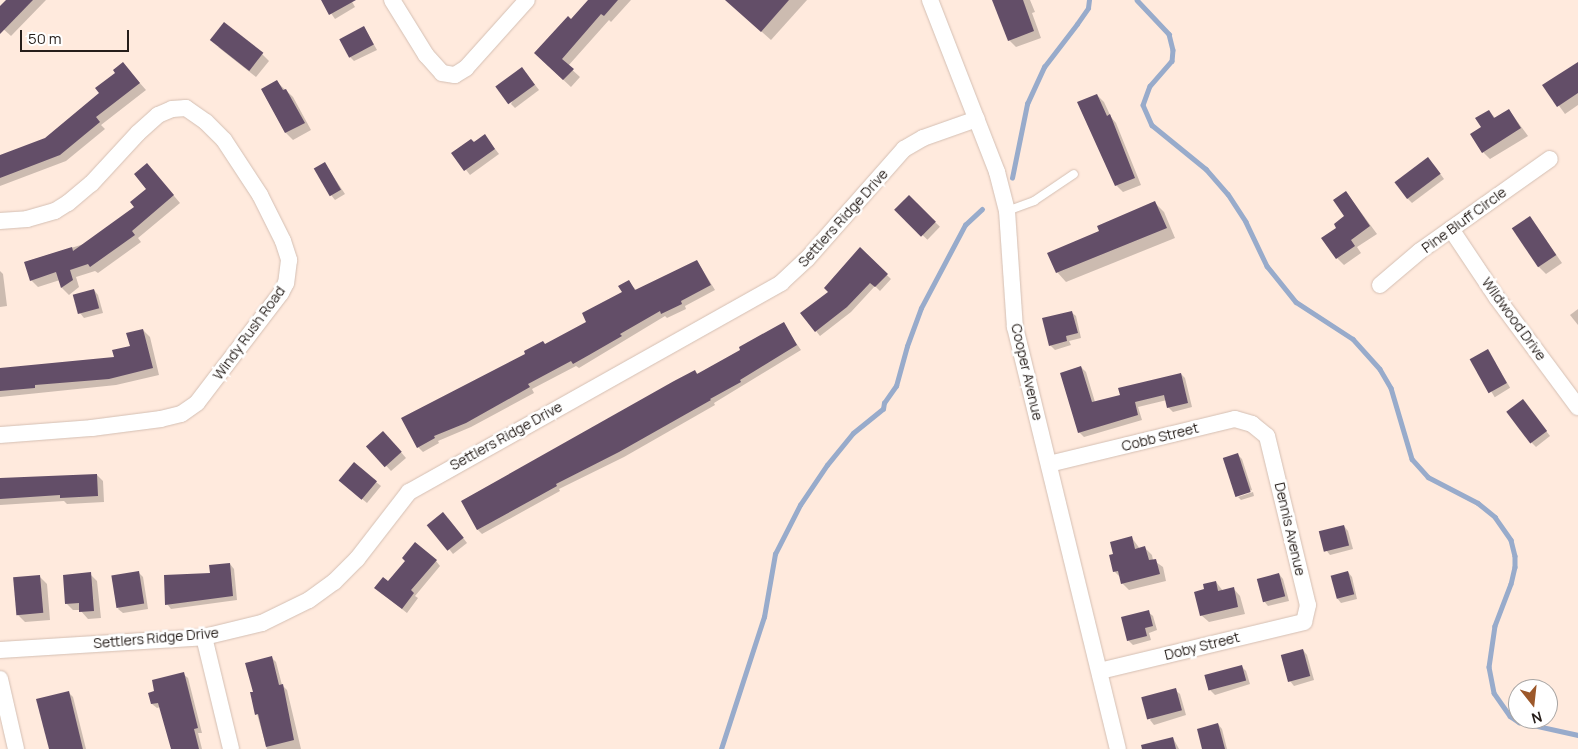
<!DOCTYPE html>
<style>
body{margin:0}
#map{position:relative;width:1578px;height:749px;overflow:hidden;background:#ffeadd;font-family:Manrope,sans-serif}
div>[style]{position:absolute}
.shadow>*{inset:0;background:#0003;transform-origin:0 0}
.stream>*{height:4.5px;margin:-2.25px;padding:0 2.25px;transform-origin:2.25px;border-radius:2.25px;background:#98abcb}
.building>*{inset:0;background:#634e68;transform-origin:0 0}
.roads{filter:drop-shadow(0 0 1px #d4bfb3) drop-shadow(0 0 1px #d4bfb3)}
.service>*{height:8px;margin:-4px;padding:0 4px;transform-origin:4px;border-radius:4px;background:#fff}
.minor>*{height:16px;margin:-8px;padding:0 8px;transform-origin:8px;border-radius:8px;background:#fff}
span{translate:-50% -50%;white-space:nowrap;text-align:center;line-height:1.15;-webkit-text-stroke:5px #fff;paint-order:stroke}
.street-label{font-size:14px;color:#261e1a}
.north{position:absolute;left:1508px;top:679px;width:50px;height:50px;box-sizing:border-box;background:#fff;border:1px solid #a8a5a3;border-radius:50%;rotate:164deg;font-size:14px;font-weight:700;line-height:20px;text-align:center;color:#261e1a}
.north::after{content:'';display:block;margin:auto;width:18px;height:22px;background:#9c582a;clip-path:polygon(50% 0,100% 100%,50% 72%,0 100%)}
.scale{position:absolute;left:20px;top:30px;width:109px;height:22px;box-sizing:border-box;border:2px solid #261e1a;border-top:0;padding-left:6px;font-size:15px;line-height:18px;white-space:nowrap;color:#261e1a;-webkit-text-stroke:4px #fff;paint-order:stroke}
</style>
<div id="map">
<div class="shadow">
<i style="clip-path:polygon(8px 0,46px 0,11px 36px,0 26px,0 8px)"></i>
<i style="clip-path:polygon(322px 0,351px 0,355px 7px,335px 19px)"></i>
<i style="clip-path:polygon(590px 0,631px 0,611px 22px,609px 20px,568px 66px,580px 77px,571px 87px,542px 60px)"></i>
<i style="clip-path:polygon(726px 0,807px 0,771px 40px)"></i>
<i style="clip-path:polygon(993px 0,1030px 0,1035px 12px,1032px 13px,1041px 38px,1016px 47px,1009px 40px)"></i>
<i style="clip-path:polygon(364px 27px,377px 50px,354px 61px,350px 57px)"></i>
<i style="clip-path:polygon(218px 47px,262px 54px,269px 61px,256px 77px)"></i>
<i style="clip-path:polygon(123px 64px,146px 90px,101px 125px,105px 129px,66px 161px,0 186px,0 156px,45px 139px,101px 94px)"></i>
<i style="clip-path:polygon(1578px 70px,1578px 105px,1565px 114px,1544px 85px)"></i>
<i style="clip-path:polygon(526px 73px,539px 90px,515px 108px,511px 104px)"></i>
<i style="clip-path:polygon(277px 82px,293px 97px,311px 130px,293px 140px,286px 133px,262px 90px)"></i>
<i style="clip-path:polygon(1097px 95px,1104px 102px,1111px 117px,1116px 123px,1141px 185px,1123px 192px,1116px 185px)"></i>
<i style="clip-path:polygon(1509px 110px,1528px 136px,1490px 159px,1483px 152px,1483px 128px,1489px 111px,1496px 119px)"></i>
<i style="clip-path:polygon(485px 136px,499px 154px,470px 175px,453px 153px)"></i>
<i style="clip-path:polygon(325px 164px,345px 194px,335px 200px,331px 195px)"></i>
<i style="clip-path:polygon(1433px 164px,1444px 179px,1412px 203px,1407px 198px)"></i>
<i style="clip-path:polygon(154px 172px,180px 203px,138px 238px,141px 242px,98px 273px,95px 271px,76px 277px,79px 287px,69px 295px,62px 288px,60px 280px,38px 287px,31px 280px,25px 262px,84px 244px,136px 207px,148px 189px)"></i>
<i style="clip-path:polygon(1346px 192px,1377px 234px,1357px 247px,1361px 253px,1344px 265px,1337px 258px,1346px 217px)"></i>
<i style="left:909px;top:197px;width:43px;height:18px;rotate:44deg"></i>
<i style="clip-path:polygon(1155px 203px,1164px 212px,1175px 238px,1066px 282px,1057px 272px,1100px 231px)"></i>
<i style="clip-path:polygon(1530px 217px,1562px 263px,1546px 274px,1539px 267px)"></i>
<i style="clip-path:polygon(860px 249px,891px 279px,880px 291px,875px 286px,851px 312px,820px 336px,816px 331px,830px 292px)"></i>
<i style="clip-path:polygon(697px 261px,715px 290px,685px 306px,686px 309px,667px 318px,665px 316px,579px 368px,576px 366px,532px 389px,534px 393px,471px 427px,438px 441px,439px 443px,423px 452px,418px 447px,546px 345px,588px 322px,623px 292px,629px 282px,637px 291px)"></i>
<i style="clip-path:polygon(0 271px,3px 274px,7px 306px,0 307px)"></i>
<i style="clip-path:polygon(94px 290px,98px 295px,103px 313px,84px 318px,80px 313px)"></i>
<i style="clip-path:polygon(1578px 309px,1578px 325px,1570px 315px)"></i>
<i style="clip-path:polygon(1071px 312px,1076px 316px,1081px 338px,1069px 341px,1071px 345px,1055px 350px,1050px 345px)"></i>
<i style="clip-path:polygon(783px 324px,801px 350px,714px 403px,715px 405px,624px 457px,559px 489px,560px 491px,482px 534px,478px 530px,462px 501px,695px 372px,698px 374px,742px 350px)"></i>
<i style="clip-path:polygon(143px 330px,150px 337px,159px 375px,116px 385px,0 397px,0 369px,115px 359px,131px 347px)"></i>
<i style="left:1488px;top:351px;width:43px;height:18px;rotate:59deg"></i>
<i style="clip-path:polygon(1081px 367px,1086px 372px,1095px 402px,1121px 396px,1181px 374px,1185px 378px,1192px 407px,1173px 412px,1168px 407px,1167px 400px,1138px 407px,1142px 420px,1084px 437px,1079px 432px)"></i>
<i style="clip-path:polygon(1527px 406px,1550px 436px,1536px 447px,1531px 442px)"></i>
<i style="clip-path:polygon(388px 437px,406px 458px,391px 471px,368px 446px)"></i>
<i style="clip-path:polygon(1237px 454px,1242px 459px,1252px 490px,1237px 495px,1237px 497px,1224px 458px)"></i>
<i style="clip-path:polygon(97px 475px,103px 481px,104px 502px,67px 504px,64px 501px,0 505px,0 480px)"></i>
<i style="clip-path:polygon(376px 482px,381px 486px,367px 503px,343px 483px)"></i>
<i style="clip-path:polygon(1253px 492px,1254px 496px,1241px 500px,1238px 497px)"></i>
<i style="clip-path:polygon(448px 518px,467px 543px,453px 554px,449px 549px)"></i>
<i style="clip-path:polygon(1344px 526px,1348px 531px,1353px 549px,1330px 555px,1326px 550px)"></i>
<i style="clip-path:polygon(1132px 538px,1140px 549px,1145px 548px,1152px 555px,1153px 560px,1163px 567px,1166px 581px,1129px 590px,1122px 583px,1121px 578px,1114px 571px,1115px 555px)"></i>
<i style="clip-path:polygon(436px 561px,440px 566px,415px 596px,418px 598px,407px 613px,380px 592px,388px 583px)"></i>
<i style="clip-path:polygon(230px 564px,234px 569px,237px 600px,171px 609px,167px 604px)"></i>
<i style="clip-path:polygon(138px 572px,143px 577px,148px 609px,123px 613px,118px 609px)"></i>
<i style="clip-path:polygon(1348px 572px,1352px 577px,1357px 599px,1341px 603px,1337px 598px)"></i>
<i style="clip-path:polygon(90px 574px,97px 581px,101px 618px,88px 619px,80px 610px,73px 610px,66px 603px)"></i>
<i style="clip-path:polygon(1279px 574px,1283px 579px,1289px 601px,1268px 606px,1264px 601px)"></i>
<i style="clip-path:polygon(40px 577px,47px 584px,50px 620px,25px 622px,18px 615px)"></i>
<i style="clip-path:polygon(1216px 582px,1223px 591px,1233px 588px,1240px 596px,1245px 614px,1209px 622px,1201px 615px)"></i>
<i style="clip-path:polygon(1148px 612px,1153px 616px,1157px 630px,1149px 633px,1151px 640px,1133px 645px,1128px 640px)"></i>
<i style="clip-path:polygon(1303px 650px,1307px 655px,1314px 680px,1294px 686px,1290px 681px)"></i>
<i style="clip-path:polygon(271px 657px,276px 662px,282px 685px,287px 690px,301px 749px,267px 749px,251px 693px,255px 692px)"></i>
<i style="clip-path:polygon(1241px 666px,1246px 671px,1250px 684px,1215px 695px,1210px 690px)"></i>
<i style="clip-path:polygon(183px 674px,188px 678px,202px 733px,198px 733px,202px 749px,172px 749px,160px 707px,157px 708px,152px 704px,156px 692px)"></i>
<i style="clip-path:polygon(1175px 690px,1180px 694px,1186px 715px,1154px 725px,1150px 720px)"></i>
<i style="clip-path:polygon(68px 692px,73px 697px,86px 749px,49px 749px)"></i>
<i style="clip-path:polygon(1218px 724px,1222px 729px,1227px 749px,1203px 749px)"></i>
<i style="clip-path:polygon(1173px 738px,1179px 749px,1159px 749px)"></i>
</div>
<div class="stream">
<i style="left:1137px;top:0;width:47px;rotate:46.7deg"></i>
<i style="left:1169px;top:34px;width:16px;rotate:76deg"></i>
<i style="left:1173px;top:50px;width:11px;rotate:95deg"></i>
<i style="left:1172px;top:61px;width:33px;rotate:131deg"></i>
<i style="left:1150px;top:86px;width:20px;rotate:110deg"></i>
<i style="left:1143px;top:105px;width:22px;rotate:66deg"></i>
<i style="left:1152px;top:125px;width:70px;rotate:39.2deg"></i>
<i style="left:1206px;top:169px;width:33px;rotate:49deg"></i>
<i style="left:1228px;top:194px;width:33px;rotate:57deg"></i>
<i style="left:1246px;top:222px;width:49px;rotate:64.5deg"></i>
<i style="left:1267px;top:266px;width:46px;rotate:51.1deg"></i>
<i style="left:1296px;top:302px;width:68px;rotate:33deg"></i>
<i style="left:1353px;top:339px;width:40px;rotate:48deg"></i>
<i style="left:1380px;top:369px;width:22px;rotate:60deg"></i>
<i style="left:1391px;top:388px;width:74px;rotate:73.5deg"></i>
<i style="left:1412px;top:459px;width:24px;rotate:48deg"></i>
<i style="left:1428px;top:477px;width:56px;rotate:27.5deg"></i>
<i style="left:1478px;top:503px;width:22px;rotate:39deg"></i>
<i style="left:1495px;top:517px;width:28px;rotate:55deg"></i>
<i style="left:1511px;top:540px;width:16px;rotate:76deg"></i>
<i style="left:1515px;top:556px;width:11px;rotate:90deg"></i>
<i style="left:1515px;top:567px;width:17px;rotate:103deg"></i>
<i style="left:1511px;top:584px;width:45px;rotate:110.9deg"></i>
<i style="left:1495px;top:626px;width:41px;rotate:98.3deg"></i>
<i style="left:1489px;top:667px;width:26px;rotate:79deg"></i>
<i style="left:1494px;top:693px;width:28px;rotate:55deg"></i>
<i style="left:1510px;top:716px;width:11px;rotate:34deg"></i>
<i style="left:1519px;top:722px;width:60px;rotate:12.4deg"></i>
<i style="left:1012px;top:178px;width:76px;rotate:-78.5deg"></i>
<i style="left:1027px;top:104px;width:41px;rotate:-65.3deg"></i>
<i style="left:1044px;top:67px;width:54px;rotate:-52.5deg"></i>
<i style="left:1077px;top:24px;width:19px;rotate:-55deg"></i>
<i style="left:1088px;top:8px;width:8px;rotate:-83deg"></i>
<i style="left:721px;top:749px;width:139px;rotate:-72deg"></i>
<i style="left:764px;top:617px;width:64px;rotate:-80.1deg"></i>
<i style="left:775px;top:554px;width:55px;rotate:-63deg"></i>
<i style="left:800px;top:505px;width:48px;rotate:-56deg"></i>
<i style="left:827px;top:465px;width:41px;rotate:-50.9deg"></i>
<i style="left:853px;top:433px;width:38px;rotate:-39deg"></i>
<i style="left:883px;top:409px;width:6px;rotate:-81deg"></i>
<i style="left:884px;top:403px;width:21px;rotate:-55deg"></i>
<i style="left:896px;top:386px;width:41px;rotate:-74.6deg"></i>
<i style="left:907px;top:346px;width:40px;rotate:-69.8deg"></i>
<i style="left:921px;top:308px;width:94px;rotate:-62.1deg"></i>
<i style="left:965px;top:225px;width:23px;rotate:-43deg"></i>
</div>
<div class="building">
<i style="clip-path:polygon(6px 0,33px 0,0 34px,0 6px)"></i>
<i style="clip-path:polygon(321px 0,356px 0,329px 15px)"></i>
<i style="clip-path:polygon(588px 0,618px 0,604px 16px,601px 14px,562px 59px,574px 69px,563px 80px,534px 53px,568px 16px,571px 19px)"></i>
<i style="clip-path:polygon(725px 0,789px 0,761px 32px)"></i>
<i style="clip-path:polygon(992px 0,1023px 0,1034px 31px,1008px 41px)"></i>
<i style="left:224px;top:22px;width:50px;height:23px;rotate:38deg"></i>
<i style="left:364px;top:26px;width:21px;height:28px;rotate:62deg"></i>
<i style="clip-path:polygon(123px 62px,140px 83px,96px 117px,100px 122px,60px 155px,0 178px,0 155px,45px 138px,99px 93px,95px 88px,115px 73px,113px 70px)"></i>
<i style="clip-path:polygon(1578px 62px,1578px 93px,1557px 107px,1542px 85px)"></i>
<i style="left:522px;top:67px;width:22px;height:33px;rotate:54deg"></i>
<i style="clip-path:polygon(277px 80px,283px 90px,286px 89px,305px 123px,285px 133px,261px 89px)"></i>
<i style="clip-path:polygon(1097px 94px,1107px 116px,1110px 114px,1135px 178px,1115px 186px,1077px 102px)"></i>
<i style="clip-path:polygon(1509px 109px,1521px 128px,1482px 153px,1470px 134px,1481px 127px,1475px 118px,1489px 110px,1494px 118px)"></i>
<i style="clip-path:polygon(485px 134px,495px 149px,464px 171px,451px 153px,471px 139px,474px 142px)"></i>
<i style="left:1428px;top:157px;width:21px;height:42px;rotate:53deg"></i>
<i style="left:325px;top:162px;width:32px;height:13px;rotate:60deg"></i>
<i style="clip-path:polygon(147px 163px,174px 195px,132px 231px,135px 235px,90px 267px,88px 264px,70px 270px,73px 280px,61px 288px,56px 272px,30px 281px,24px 262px,72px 247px,73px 251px,134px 207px,130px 202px,146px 189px,134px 174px)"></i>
<i style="clip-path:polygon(1346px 191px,1370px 226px,1351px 240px,1355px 246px,1336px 259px,1321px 238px,1336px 228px,1334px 224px,1344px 216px,1333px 200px)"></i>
<i style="left:909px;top:195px;width:38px;height:21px;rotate:45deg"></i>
<i style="clip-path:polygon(1155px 201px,1167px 228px,1056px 273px,1047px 253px,1099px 231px,1097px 226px)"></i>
<i style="left:1530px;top:216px;width:47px;height:22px;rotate:56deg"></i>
<i style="clip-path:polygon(860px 247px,888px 274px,875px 287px,870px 283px,847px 307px,815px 332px,800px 313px,828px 292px,824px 288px)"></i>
<i style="clip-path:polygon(697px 260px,711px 285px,681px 301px,682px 304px,661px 314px,660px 311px,620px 334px,622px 336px,589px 355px,573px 364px,571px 361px,528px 384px,530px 387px,466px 423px,434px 436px,435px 438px,417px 448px,401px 418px,525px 354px,524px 351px,543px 341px,545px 344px,586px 322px,582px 313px,622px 292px,618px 286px,629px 280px,635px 290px)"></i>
<i style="left:94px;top:289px;width:20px;height:22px;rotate:75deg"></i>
<i style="clip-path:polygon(1072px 311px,1078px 333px,1066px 336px,1067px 341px,1049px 346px,1042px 318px)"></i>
<i style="clip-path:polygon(784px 322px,797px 345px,740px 380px,741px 382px,710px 399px,711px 400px,619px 452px,556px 484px,557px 486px,539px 496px,477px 530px,461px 501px,674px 381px,695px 370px,697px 374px,740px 350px,739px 347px)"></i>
<i style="clip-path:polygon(143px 329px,153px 368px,109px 379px,35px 385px,35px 388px,0 391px,0 368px,114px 357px,112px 350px,130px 346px,126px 333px)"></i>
<i style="left:1488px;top:349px;width:39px;height:21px;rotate:61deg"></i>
<i style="clip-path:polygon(1081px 366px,1092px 402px,1120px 395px,1118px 388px,1181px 373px,1188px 403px,1167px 408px,1164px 395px,1135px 402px,1138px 415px,1078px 433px,1060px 373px)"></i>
<i style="left:1523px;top:399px;width:40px;height:21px;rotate:53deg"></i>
<i style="left:383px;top:431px;width:28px;height:23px;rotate:48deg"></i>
<i style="left:1238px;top:453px;width:41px;height:16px;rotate:72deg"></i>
<i style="left:354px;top:462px;width:30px;height:24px;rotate:40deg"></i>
<i style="clip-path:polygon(97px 474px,98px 496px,60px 498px,60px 495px,0 499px,0 478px)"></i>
<i style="left:443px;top:512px;width:33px;height:21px;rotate:51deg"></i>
<i style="left:1344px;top:525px;width:21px;height:26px;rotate:76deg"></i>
<i style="clip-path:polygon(1132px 536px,1135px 549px,1145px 546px,1149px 560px,1156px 559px,1160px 574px,1121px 584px,1118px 571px,1113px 572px,1109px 555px,1113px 554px,1110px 542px)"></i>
<i style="clip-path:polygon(415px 542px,437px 560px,411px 590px,414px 593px,402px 609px,374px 588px,383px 577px,388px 581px,405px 561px,402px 558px)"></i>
<i style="clip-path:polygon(230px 563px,233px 596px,165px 605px,164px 575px,210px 573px,209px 565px)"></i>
<i style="left:139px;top:571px;width:33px;height:28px;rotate:81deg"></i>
<i style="left:1348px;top:571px;width:24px;height:18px;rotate:75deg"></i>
<i style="clip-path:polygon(91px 572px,94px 611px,79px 612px,79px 603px,65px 604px,63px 575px)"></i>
<i style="left:1279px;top:573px;width:24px;height:23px;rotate:75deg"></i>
<i style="left:40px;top:575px;width:38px;height:27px;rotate:85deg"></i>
<i style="clip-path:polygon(1216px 581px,1218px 591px,1234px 587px,1238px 607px,1200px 616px,1194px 592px,1204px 589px,1203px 584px)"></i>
<i style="clip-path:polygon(1149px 610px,1153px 626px,1145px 628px,1147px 636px,1127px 641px,1121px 617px)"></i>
<i style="left:1303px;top:649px;width:28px;height:23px;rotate:75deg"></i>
<i style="clip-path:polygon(272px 656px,279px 685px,283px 684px,294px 740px,266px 747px,258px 714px,255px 715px,250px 692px,253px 692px,245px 663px)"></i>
<i style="left:1242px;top:665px;width:16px;height:39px;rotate:75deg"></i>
<i style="clip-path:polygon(184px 672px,198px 728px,194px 729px,199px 749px,171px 749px,158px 703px,151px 704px,148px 693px,154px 691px,152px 680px)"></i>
<i style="left:1176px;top:688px;width:23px;height:36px;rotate:75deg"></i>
<i style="clip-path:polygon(69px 691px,83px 749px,49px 749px,36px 699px)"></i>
<i style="clip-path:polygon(1218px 723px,1225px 749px,1202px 749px,1197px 729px)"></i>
<i style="clip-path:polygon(1173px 737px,1176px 749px,1142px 749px,1141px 745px)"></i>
</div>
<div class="roads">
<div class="service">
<i style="left:1007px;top:211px;width:29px;rotate:-20deg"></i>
<i style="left:1034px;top:201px;width:48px;rotate:-34deg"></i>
</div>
<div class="minor">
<i style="left:392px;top:0;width:65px;rotate:58.3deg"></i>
<i style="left:426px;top:55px;width:24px;rotate:48deg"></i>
<i style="left:442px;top:73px;width:13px;rotate:9deg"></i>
<i style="left:455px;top:75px;width:13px;rotate:-32deg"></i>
<i style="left:466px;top:68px;width:91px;rotate:-48.1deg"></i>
<i style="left:930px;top:0;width:185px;rotate:68.7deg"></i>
<i style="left:997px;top:172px;width:40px;rotate:75.6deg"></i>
<i style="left:1007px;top:211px;width:116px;rotate:86.1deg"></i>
<i style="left:1015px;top:327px;width:434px;rotate:76.3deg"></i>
<i style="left:0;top:221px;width:27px;rotate:-4deg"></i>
<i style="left:27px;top:219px;width:29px;rotate:-16deg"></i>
<i style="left:55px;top:211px;width:15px;rotate:-32deg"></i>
<i style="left:68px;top:203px;width:30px;rotate:-40deg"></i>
<i style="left:91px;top:184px;width:69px;rotate:-47.3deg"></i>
<i style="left:138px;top:133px;width:27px;rotate:-42deg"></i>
<i style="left:158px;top:115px;width:15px;rotate:-23deg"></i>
<i style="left:172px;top:109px;width:14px;rotate:-4deg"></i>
<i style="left:186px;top:108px;width:24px;rotate:35deg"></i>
<i style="left:206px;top:122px;width:25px;rotate:45deg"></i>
<i style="left:224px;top:140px;width:66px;rotate:56.8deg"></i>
<i style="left:260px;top:195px;width:51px;rotate:63.4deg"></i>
<i style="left:283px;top:241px;width:20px;rotate:72deg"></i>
<i style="left:289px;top:260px;width:23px;rotate:97deg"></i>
<i style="left:286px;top:283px;width:11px;rotate:117deg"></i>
<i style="left:281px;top:293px;width:138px;rotate:127.4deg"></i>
<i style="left:197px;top:403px;width:19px;rotate:145deg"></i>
<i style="left:181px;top:414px;width:21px;rotate:166deg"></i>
<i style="left:161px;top:419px;width:70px;rotate:172.6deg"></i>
<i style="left:92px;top:428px;width:92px;rotate:175.6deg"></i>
<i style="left:1451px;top:229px;width:83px;rotate:56.3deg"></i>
<i style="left:1497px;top:298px;width:136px;rotate:53.4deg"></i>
<i style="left:1380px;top:285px;width:52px;rotate:-40.4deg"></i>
<i style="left:1420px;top:251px;width:159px;rotate:-35.3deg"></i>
<i style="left:1049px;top:464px;width:191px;rotate:-13.6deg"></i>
<i style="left:1235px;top:419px;width:18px;rotate:16deg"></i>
<i style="left:1252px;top:424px;width:19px;rotate:39deg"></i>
<i style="left:1267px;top:436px;width:174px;rotate:76.4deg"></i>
<i style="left:1308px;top:605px;width:17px;rotate:103deg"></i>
<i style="left:1304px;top:622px;width:210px;rotate:166.5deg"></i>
<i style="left:204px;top:637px;width:115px;rotate:76.4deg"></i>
<i style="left:0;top:650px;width:204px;rotate:-3.6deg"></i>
<i style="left:204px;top:637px;width:60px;rotate:-13.6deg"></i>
<i style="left:262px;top:623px;width:52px;rotate:-26.1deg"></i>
<i style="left:309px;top:600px;width:31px;rotate:-36deg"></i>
<i style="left:334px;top:582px;width:33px;rotate:-45deg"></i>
<i style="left:357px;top:559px;width:85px;rotate:-52.2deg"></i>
<i style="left:409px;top:492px;width:427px;rotate:-29.3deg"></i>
<i style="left:781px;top:283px;width:35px;rotate:-43deg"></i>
<i style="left:807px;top:259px;width:147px;rotate:-48.6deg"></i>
<i style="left:904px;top:149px;width:22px;rotate:-30deg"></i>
<i style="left:923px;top:138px;width:57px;rotate:-19.4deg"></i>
<i style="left:0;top:679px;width:72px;rotate:77.1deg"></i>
</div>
</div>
<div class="street-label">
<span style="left:843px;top:218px;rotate:-48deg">Settlers Ridge Drive</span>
<span style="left:1464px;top:220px;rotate:-36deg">Pine Bluff Circle</span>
<span style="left:1514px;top:319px;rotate:54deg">Wildwood Drive</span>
<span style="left:249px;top:333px;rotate:-54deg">Windy Rush Road</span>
<span style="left:1027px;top:372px;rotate:77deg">Cooper Avenue</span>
<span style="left:506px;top:436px;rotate:-29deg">Settlers Ridge Drive</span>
<span style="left:1160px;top:437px;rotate:-14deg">Cobb Street</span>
<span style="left:1290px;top:529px;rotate:77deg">Dennis Avenue</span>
<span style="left:156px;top:638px;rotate:-5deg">Settlers Ridge Drive</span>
<span style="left:1202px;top:646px;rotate:-14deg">Doby Street</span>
</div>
<div class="north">N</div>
<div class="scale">50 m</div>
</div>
